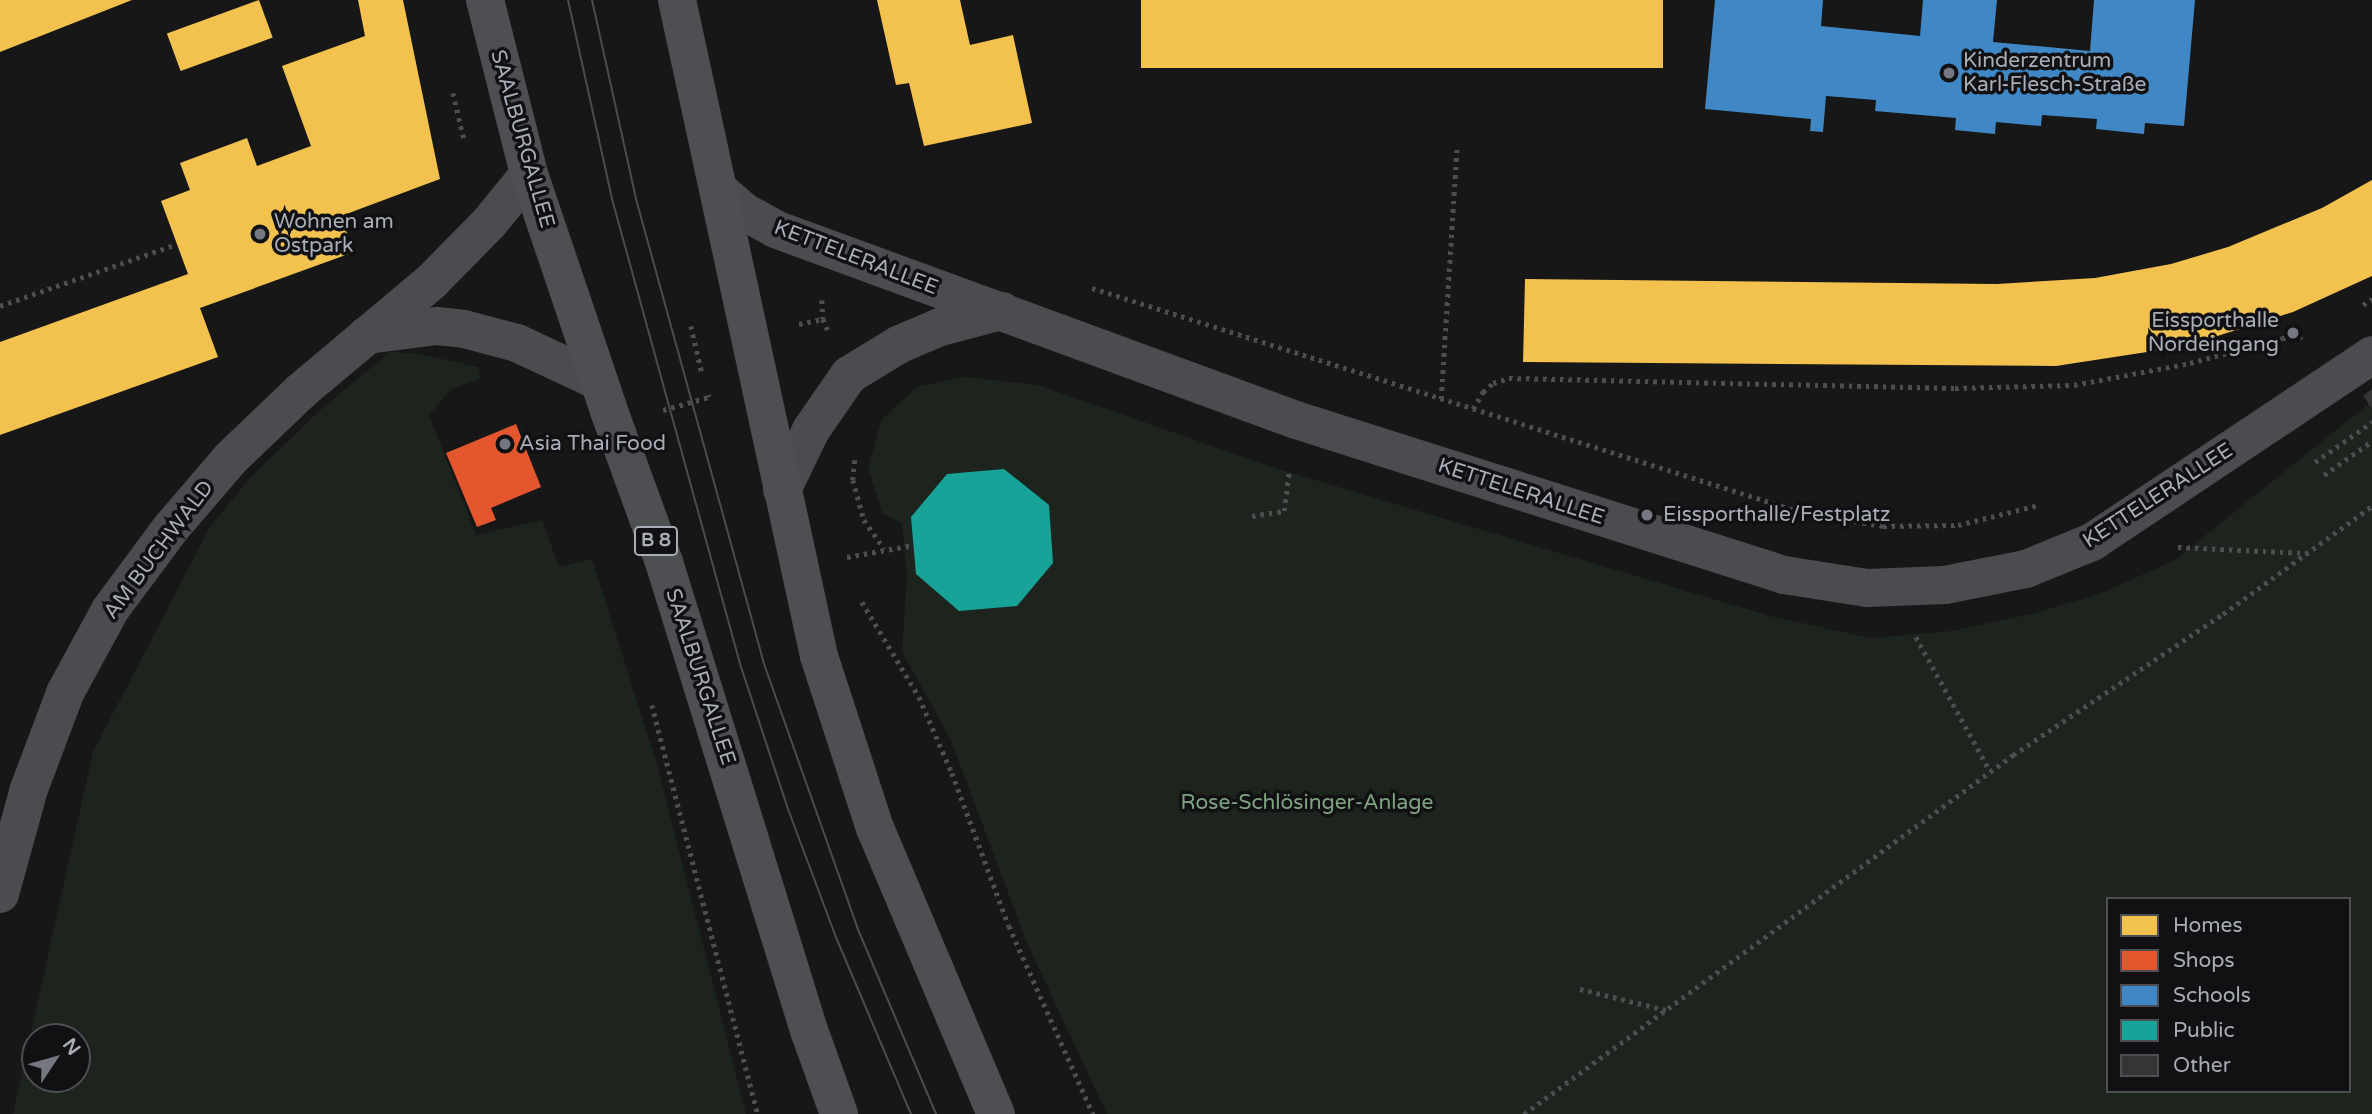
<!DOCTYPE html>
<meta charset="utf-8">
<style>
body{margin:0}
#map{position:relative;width:2372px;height:1114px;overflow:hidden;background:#171717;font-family:"Varela Round",sans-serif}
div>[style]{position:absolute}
.green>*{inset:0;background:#1d241e}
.homes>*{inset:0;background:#f2c14e;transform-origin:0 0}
.shops>*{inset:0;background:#e4572e}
.schools>*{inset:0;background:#3f88c5}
.public>*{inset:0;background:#17a398}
.building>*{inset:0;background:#353536}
.path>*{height:4.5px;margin-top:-2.25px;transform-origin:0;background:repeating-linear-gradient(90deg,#4d4e52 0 3.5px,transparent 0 8.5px)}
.minor>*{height:38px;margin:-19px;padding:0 19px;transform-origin:19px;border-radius:19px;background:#4b4c50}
.major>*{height:38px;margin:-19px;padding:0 19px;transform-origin:19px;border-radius:19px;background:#4d4f52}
.tram>*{height:2px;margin:-1px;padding:0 1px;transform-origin:1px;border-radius:1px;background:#4b4c4f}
.dots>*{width:19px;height:19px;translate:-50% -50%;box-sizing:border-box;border:4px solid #111113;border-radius:50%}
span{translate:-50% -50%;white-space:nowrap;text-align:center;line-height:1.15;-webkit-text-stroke:7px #111113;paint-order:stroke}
.shield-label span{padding:2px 5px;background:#111113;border:2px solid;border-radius:5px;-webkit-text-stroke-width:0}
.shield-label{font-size:19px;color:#a8adb8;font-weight:700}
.poi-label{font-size:21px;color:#a8adb8}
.left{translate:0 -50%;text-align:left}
.right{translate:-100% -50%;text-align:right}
.street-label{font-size:21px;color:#a8adb8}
.park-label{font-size:21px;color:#7fa381}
.legend{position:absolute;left:2106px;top:897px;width:245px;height:196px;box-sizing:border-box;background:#111113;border:2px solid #4d4f55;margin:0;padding:9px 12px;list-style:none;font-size:21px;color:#a8adb8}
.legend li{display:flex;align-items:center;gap:14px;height:35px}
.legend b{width:35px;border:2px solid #4d4f55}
.north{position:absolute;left:21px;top:1023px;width:70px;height:70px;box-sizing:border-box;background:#111113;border:2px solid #4d4f55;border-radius:50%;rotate:54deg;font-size:19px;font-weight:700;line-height:28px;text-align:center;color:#a8adb8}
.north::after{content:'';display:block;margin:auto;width:24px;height:32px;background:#757880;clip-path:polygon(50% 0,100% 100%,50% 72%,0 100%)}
</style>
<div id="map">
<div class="green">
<i style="clip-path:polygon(evenodd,390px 352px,414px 353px,479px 367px,480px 379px,451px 389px,429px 415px,476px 535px,542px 520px,559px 567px,592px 559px,658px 768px,746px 1114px,13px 1114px,93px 752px,210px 527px,249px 479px,318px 412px,390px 352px,77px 1037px,77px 1079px,35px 1079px,35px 1037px,77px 1037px)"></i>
<i style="clip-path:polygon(evenodd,963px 377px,1038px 385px,1275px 468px,1770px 616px,1871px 638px,1952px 631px,2035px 613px,2102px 593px,2175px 560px,2372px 401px,2372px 1114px,1107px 1114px,1027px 943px,950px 738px,902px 652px,907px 574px,902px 523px,882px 513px,868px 467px,882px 419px,917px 387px,963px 377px,2108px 899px,2349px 899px,2349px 1091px,2108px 1091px,2108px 899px)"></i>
</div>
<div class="homes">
<i style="clip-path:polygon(0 0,132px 0,0 52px)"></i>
<i style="left:259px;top:0;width:40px;height:98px;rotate:70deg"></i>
<i style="clip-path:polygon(358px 0,403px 0,440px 179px,341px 216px,354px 252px,200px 308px,218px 357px,0 435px,0 342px,188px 274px,161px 201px,190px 190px,180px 163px,247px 138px,257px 166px,311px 146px,282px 66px,365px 36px)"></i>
<i style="clip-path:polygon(877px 0,960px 0,970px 45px,1013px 35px,1032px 123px,924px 146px,909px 83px,896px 85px)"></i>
<i style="left:1141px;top:0;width:522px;height:68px"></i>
<i style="clip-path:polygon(2372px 180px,2372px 276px,2293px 312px,2186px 346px,2056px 366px,1523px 362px,1525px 279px,1997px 284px,2095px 278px,2171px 264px,2228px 247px,2322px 208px)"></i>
</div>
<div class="shops">
<i style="clip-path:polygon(516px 424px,541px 487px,491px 508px,496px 520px,477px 527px,446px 453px)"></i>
</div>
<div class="schools">
<i style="clip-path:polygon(1715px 0,1823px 0,1821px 26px,1920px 36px,1923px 0,1997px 0,1993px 42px,2090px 51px,2094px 0,2195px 0,2184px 126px,2145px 123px,2144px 134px,2096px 129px,2097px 119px,2042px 115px,2041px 126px,1996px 122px,1995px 134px,1955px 130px,1956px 118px,1875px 111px,1876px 100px,1826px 96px,1823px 132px,1810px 131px,1811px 119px,1705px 109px)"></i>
</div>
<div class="public">
<i style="clip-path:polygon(1004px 469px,1049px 505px,1053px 563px,1017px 606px,959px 611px,916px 574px,911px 517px,947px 474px)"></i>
</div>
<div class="building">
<i style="clip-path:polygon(2372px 389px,2372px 408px,2363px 396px)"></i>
</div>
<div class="path">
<i style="left:453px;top:93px;width:47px;rotate:76.6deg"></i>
<i style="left:1092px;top:288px;width:747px;rotate:17.54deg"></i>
<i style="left:1804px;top:513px;width:80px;rotate:9.3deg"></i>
<i style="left:1883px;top:526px;width:75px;rotate:-0.8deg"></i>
<i style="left:1958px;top:525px;width:83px;rotate:-13.9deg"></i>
<i style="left:822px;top:300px;width:19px;rotate:87deg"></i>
<i style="left:2363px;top:305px;width:11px;rotate:-34deg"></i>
<i style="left:0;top:306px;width:184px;rotate:-19.3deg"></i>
<i style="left:799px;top:324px;width:25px;rotate:-12deg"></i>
<i style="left:823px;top:319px;width:12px;rotate:66deg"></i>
<i style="left:691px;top:326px;width:48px;rotate:76.8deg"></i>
<i style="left:1441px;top:399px;width:254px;rotate:-86.4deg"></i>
<i style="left:1473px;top:409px;width:20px;rotate:-60deg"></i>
<i style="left:1483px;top:392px;width:13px;rotate:-42deg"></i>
<i style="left:1493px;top:383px;width:17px;rotate:-17deg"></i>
<i style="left:1509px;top:378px;width:446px;rotate:1.3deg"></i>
<i style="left:1955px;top:388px;width:119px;rotate:-1.4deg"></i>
<i style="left:2074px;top:385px;width:118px;rotate:-10.7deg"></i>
<i style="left:2190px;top:363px;width:95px;rotate:-15.2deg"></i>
<i style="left:2282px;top:338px;width:25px;rotate:-5deg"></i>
<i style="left:663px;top:410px;width:48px;rotate:-15.8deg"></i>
<i style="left:709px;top:397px;width:2px;rotate:-117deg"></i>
<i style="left:855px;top:460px;width:20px;rotate:96deg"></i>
<i style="left:853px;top:480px;width:41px;rotate:74.6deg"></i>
<i style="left:864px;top:520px;width:35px;rotate:55deg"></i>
<i style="left:2315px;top:462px;width:70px;rotate:-35.1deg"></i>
<i style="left:2324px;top:475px;width:59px;rotate:-35.3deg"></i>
<i style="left:1252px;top:516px;width:32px;rotate:-9deg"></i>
<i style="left:1284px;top:511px;width:39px;rotate:-83deg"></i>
<i style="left:2178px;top:547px;width:128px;rotate:2.7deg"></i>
<i style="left:847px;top:557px;width:68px;rotate:-10.2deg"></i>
<i style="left:862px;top:602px;width:111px;rotate:59deg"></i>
<i style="left:919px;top:697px;width:83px;rotate:66.5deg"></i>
<i style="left:952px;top:773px;width:163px;rotate:69.6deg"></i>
<i style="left:1009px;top:926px;width:206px;rotate:65.9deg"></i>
<i style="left:1916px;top:637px;width:153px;rotate:61.1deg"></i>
<i style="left:652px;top:705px;width:423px;rotate:75.5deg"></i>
<i style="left:1580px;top:989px;width:89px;rotate:13.7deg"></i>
<i style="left:1524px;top:1114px;width:607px;rotate:-36.28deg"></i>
<i style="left:2013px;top:755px;width:253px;rotate:-33.9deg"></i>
<i style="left:2223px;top:614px;width:184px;rotate:-35.9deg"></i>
</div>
<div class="minor">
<i style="left:718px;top:189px;width:33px;rotate:41deg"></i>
<i style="left:743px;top:211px;width:37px;rotate:29deg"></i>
<i style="left:775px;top:229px;width:555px;rotate:20.13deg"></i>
<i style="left:1296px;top:420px;width:512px;rotate:17.62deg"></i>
<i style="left:1784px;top:575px;width:84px;rotate:8.9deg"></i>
<i style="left:1867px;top:588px;width:78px;rotate:-2.2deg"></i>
<i style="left:1945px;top:585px;width:83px;rotate:-11.2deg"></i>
<i style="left:2026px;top:569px;width:71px;rotate:-22.2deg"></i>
<i style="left:2092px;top:542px;width:337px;rotate:-33.7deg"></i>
<i style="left:367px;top:335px;width:71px;rotate:-7.3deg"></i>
<i style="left:437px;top:326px;width:27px;rotate:6deg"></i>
<i style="left:464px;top:329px;width:55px;rotate:14.8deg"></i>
<i style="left:517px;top:343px;width:89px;rotate:25.1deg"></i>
<i style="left:782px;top:490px;width:67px;rotate:-64.2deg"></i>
<i style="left:811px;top:430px;width:67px;rotate:-55.4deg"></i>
<i style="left:849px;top:375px;width:60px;rotate:-31.3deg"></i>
<i style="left:900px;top:344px;width:43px;rotate:-23deg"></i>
<i style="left:940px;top:327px;width:64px;rotate:-14.5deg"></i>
<i style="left:0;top:894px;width:109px;rotate:-74.6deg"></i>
<i style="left:29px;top:789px;width:103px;rotate:-69.4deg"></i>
<i style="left:65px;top:693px;width:94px;rotate:-61.5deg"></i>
<i style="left:110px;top:610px;width:102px;rotate:-53.4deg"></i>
<i style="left:171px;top:528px;width:92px;rotate:-49.4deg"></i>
<i style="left:231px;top:458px;width:97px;rotate:-43.7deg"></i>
<i style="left:301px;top:391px;width:171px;rotate:-40deg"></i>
<i style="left:432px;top:281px;width:81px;rotate:-45.5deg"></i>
<i style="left:489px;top:223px;width:63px;rotate:-50.8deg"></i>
</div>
<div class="major">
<i style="left:485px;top:0;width:179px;rotate:75.8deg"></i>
<i style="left:529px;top:174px;width:250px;rotate:71.3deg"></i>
<i style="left:609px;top:411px;width:161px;rotate:70deg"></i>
<i style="left:664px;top:562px;width:493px;rotate:72.8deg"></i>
<i style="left:810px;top:1033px;width:86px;rotate:70.3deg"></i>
<i style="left:677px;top:0;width:671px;rotate:77.79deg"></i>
<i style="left:819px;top:656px;width:181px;rotate:72deg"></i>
<i style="left:875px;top:828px;width:311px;rotate:67.1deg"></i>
</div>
<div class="tram">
<i style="left:568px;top:0;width:204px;rotate:77.5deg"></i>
<i style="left:612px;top:199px;width:485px;rotate:74.6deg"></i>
<i style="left:741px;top:667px;width:150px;rotate:71.7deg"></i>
<i style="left:788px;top:809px;width:134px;rotate:69.5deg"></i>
<i style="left:835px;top:935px;width:194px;rotate:67deg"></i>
<i style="left:592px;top:0;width:204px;rotate:77.5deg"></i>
<i style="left:636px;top:199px;width:479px;rotate:74.6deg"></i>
<i style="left:763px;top:661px;width:282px;rotate:70.5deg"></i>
<i style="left:857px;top:927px;width:203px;rotate:67.1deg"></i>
</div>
<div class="dots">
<i style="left:1949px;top:73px;background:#757880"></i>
<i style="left:260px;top:234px;background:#757880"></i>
<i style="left:2293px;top:333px;background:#757880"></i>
<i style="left:505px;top:444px;background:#757880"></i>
<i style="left:1647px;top:515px;background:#757880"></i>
</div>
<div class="shield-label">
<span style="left:656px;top:541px">B 8</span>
</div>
<div class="poi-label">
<span class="left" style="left:1963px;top:73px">Kinderzentrum<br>Karl-Flesch-Straße</span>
<span class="left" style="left:274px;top:234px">Wohnen am<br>Ostpark</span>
<span class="right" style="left:2279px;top:333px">Eissporthalle<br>Nordeingang</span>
<span class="left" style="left:519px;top:444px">Asia Thai Food</span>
<span class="left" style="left:1663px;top:515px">Eissporthalle/Festplatz</span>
</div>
<div class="street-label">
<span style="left:522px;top:139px;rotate:74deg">SAALBURGALLEE</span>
<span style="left:856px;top:258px;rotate:21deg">KETTELERALLEE</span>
<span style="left:1521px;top:492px;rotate:18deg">KETTELERALLEE</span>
<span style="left:2158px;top:496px;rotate:-33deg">KETTELERALLEE</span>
<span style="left:159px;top:550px;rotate:-53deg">AM BUCHWALD</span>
<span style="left:700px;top:677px;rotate:72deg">SAALBURGALLEE</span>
</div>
<div class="park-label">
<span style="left:1307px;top:803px">Rose-Schlösinger-Anlage</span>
</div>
<ul class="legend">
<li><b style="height:19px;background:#f2c14e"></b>Homes</li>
<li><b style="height:19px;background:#e4572e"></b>Shops</li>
<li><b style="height:19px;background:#3f88c5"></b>Schools</li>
<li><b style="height:19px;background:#17a398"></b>Public</li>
<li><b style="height:19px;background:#353536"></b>Other</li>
</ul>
<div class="north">N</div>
</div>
